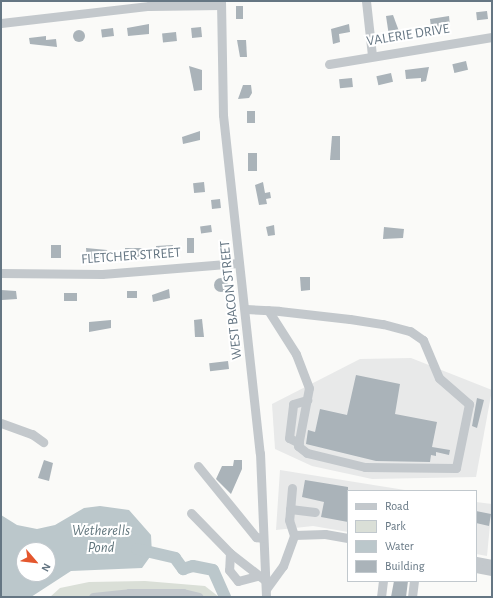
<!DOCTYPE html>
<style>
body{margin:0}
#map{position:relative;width:493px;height:598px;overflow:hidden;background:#fafaf8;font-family:"Alegreya Sans",sans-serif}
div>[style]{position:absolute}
.built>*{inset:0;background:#e8e9e9}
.green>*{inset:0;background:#dadfd7}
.water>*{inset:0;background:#bbc7cb}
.river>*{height:12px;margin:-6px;padding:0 6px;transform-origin:6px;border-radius:6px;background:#bbc7cb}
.building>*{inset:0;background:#aab3b9;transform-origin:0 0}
.round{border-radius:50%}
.minor>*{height:9px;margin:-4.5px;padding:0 4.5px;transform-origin:4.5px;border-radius:4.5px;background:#c3c8cc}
span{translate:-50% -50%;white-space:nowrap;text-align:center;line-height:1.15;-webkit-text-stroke:4px #fff;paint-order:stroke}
.street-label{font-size:14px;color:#657683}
.water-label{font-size:15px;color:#60757c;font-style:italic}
.frame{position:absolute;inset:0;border:2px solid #657683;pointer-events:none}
.legend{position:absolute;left:347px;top:490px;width:130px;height:92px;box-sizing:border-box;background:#fff;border:1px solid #c1c8cd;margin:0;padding:5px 7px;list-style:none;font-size:12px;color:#657683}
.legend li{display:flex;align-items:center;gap:8px;height:20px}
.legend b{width:20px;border:1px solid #c1c8cd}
.north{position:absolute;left:16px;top:542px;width:40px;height:40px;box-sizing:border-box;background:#fff;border:1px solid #c1c8cd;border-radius:50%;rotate:118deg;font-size:11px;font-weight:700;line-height:16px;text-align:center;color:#657683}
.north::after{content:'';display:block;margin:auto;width:14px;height:18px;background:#e4572e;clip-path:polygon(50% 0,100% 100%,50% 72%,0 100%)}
</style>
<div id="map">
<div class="built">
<i style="clip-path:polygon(411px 358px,492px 390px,476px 477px,372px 479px,312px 466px,275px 449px,272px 404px,360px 359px)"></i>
<i style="clip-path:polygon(280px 470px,411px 491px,348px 491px,348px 532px,313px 526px,276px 530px)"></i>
<i style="clip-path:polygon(476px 502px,492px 504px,487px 556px,476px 554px)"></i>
</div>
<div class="green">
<i style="clip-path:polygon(145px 581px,205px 586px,219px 597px,50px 597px,60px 588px,89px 582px)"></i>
</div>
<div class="water">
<i style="clip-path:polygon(evenodd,100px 506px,129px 510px,151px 535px,152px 554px,142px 568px,71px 571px,31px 597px,1px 597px,1px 515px,17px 525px,37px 529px,55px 525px,84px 508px,100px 506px,24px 550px,48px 550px,48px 574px,24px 574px,24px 550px)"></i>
</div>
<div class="river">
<i style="left:137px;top:549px;width:39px;rotate:13deg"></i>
<i style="left:175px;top:558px;width:14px;rotate:54deg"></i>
<i style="left:183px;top:569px;width:10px;rotate:-17deg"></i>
<i style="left:193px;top:566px;width:20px;rotate:11deg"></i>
<i style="left:213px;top:570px;width:30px;rotate:66deg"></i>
</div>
<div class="building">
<i style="left:236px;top:6px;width:7px;height:13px"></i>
<i style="left:487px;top:11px;width:8px;height:11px;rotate:83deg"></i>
<i style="clip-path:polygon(393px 15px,400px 34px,389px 36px,386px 16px)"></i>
<i style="clip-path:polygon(449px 16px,450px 26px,431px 27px,430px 19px)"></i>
<i style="clip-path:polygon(149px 24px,149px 34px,128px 36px,127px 28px)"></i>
<i style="clip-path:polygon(349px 24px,350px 32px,339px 34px,340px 42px,333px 44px,331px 29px)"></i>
<i style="left:201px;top:27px;width:10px;height:10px;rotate:84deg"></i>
<i style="left:113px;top:28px;width:8px;height:12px;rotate:83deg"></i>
<i class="round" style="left:73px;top:30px;width:12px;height:12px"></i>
<i style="left:176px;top:32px;width:9px;height:14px;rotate:84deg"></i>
<i style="clip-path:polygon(46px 36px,46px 40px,56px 39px,57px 47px,30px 44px,29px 38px)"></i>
<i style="clip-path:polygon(237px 40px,246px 40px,247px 57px,240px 57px)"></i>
<i style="left:466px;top:61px;width:9px;height:14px;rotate:77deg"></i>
<i style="clip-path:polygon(189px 66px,202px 70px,202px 90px,194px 91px)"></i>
<i style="clip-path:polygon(429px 67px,426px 81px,421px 82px,421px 78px,406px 79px,405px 70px)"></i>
<i style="left:391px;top:73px;width:9px;height:15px;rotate:77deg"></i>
<i style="left:352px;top:78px;width:9px;height:13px;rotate:84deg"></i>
<i style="clip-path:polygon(243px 85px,251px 85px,252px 93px,249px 98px,238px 99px)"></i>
<i style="left:247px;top:111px;width:8px;height:12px"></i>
<i style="clip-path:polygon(200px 131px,200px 140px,183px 144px,182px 137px)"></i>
<i style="clip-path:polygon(332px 136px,340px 136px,340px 160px,330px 160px)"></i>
<i style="left:248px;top:153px;width:9px;height:18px"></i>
<i style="left:204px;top:182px;width:10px;height:11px;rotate:84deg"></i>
<i style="clip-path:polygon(263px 182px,265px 193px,270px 192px,271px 198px,266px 199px,267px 204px,259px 205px,255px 185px)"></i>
<i style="left:220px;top:199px;width:9px;height:9px;rotate:84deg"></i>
<i style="left:211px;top:225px;width:7px;height:11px;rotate:82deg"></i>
<i style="clip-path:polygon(274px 225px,275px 235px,268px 236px,266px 227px)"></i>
<i style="clip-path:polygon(384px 227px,404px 229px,403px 238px,383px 239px)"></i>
<i style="left:187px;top:238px;width:7px;height:15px"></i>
<i style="left:51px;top:245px;width:10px;height:13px"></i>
<i style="clip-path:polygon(173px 245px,171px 254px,160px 255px,156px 251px,156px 246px)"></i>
<i style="clip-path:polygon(86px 248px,107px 250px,108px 258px,87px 260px)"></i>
<i style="left:144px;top:248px;width:9px;height:19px;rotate:90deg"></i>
<i style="clip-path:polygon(300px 277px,310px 277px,310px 290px,301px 291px)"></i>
<i class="round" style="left:214px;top:278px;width:14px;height:14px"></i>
<i style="clip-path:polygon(169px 289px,170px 298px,153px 302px,152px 295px)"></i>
<i style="clip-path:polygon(1px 290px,16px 291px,17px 299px,2px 300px)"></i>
<i style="left:127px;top:291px;width:10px;height:7px"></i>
<i style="left:64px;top:293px;width:13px;height:8px"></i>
<i style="clip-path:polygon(202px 319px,204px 337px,195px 337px,194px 320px)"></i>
<i style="clip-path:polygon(111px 320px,111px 328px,89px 332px,89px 322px)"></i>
<i style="left:228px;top:361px;width:8px;height:19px;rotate:83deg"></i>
<i style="clip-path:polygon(356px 375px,400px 384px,395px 414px,437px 422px,432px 447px,450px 450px,449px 455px,436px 452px,436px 456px,431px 455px,430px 462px,376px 461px,306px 444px,308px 430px,315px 432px,320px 409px,347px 415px)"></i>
<i style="clip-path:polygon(477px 398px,484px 400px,477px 428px,472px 426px)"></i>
<i style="clip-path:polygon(44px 460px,53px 463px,49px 481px,38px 478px)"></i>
<i style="clip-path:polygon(234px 460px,242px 460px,242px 469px,231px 494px,216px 479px,222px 466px,233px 466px)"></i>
<i style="clip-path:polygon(305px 480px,348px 487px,348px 522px,321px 517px,324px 502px,302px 497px)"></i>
<i style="clip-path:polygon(476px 511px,491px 514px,489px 526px,476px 523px)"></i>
<i style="clip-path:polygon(394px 581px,408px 581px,406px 597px,391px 597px)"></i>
</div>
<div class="minor">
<i style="left:221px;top:1px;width:114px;rotate:89deg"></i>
<i style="left:223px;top:115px;width:340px;rotate:83.8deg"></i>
<i style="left:260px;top:453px;width:144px;rotate:87.6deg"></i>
<i style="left:366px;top:1px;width:54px;rotate:83.7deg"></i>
<i style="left:1px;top:23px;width:149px;rotate:-6.6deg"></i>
<i style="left:149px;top:6px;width:72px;rotate:-0.8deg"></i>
<i style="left:329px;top:64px;width:165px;rotate:-9.4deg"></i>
<i style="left:1px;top:273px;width:101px;rotate:0.6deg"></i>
<i style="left:102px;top:274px;width:137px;rotate:-4.6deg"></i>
<i style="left:246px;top:309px;width:33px;rotate:3deg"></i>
<i style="left:279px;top:311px;width:71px;rotate:6.4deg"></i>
<i style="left:350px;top:319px;width:33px;rotate:9deg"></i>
<i style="left:383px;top:324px;width:28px;rotate:15deg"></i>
<i style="left:410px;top:331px;width:16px;rotate:35deg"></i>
<i style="left:423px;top:340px;width:41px;rotate:67.2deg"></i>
<i style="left:439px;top:378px;width:40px;rotate:41deg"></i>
<i style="left:469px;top:404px;width:65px;rotate:101.5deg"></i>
<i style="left:456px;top:468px;width:91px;rotate:-179.4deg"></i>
<i style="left:365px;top:467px;width:60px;rotate:-166.4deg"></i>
<i style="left:307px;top:453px;width:11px;rotate:-142deg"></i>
<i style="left:298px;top:446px;width:59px;rotate:-79.3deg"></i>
<i style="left:309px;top:388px;width:36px;rotate:-111deg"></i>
<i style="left:296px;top:354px;width:52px;rotate:-122.5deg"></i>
<i style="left:1px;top:423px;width:33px;rotate:20deg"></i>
<i style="left:32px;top:434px;width:14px;rotate:36deg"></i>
<i style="left:299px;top:443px;width:11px;rotate:-153deg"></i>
<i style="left:289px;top:438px;width:34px;rotate:-83deg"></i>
<i style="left:293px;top:404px;width:15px;rotate:-16deg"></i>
<i style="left:198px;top:466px;width:92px;rotate:50.8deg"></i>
<i style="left:256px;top:537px;width:7px;rotate:8deg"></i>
<i style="left:292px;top:488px;width:32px;rotate:95deg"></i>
<i style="left:289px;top:520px;width:16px;rotate:72deg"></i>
<i style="left:290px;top:509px;width:25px;rotate:7deg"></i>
<i style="left:191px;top:513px;width:56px;rotate:45.7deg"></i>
<i style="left:230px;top:553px;width:46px;rotate:37.9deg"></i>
<i style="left:230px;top:553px;width:17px;rotate:93deg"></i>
<i style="left:229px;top:570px;width:14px;rotate:51deg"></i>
<i style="left:238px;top:581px;width:20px;rotate:-15deg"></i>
<i style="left:476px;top:561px;width:16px;rotate:11deg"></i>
<i style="left:476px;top:568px;width:16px;rotate:11deg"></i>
<i style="left:266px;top:589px;width:29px;rotate:-54deg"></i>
<i style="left:283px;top:566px;width:33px;rotate:-70deg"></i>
<i style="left:294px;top:535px;width:31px;rotate:-2deg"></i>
<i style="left:325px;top:534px;width:23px;rotate:10deg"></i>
<i style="left:129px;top:593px;width:54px"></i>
<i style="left:183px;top:593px;width:16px;rotate:14deg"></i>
<i style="left:93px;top:597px;width:36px;rotate:-6deg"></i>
<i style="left:129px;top:593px;width:4px;rotate:90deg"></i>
<i style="left:381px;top:597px;width:16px;rotate:-83deg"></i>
<i style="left:412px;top:597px;width:16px;rotate:-83deg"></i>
</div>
<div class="street-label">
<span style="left:408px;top:35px;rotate:-9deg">VALERIE DRIVE</span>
<span style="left:131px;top:256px;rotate:-4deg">FLETCHER STREET</span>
<span style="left:231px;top:300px;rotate:-96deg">WEST BACON STREET</span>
</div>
<div class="water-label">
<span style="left:101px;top:539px">Wetherells<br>Pond</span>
</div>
<div class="frame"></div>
<ul class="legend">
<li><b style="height:5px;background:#c3c8cc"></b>Road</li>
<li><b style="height:11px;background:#dadfd7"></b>Park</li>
<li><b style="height:11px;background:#bbc7cb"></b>Water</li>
<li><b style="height:11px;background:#aab3b9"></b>Building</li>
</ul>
<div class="north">N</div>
</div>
